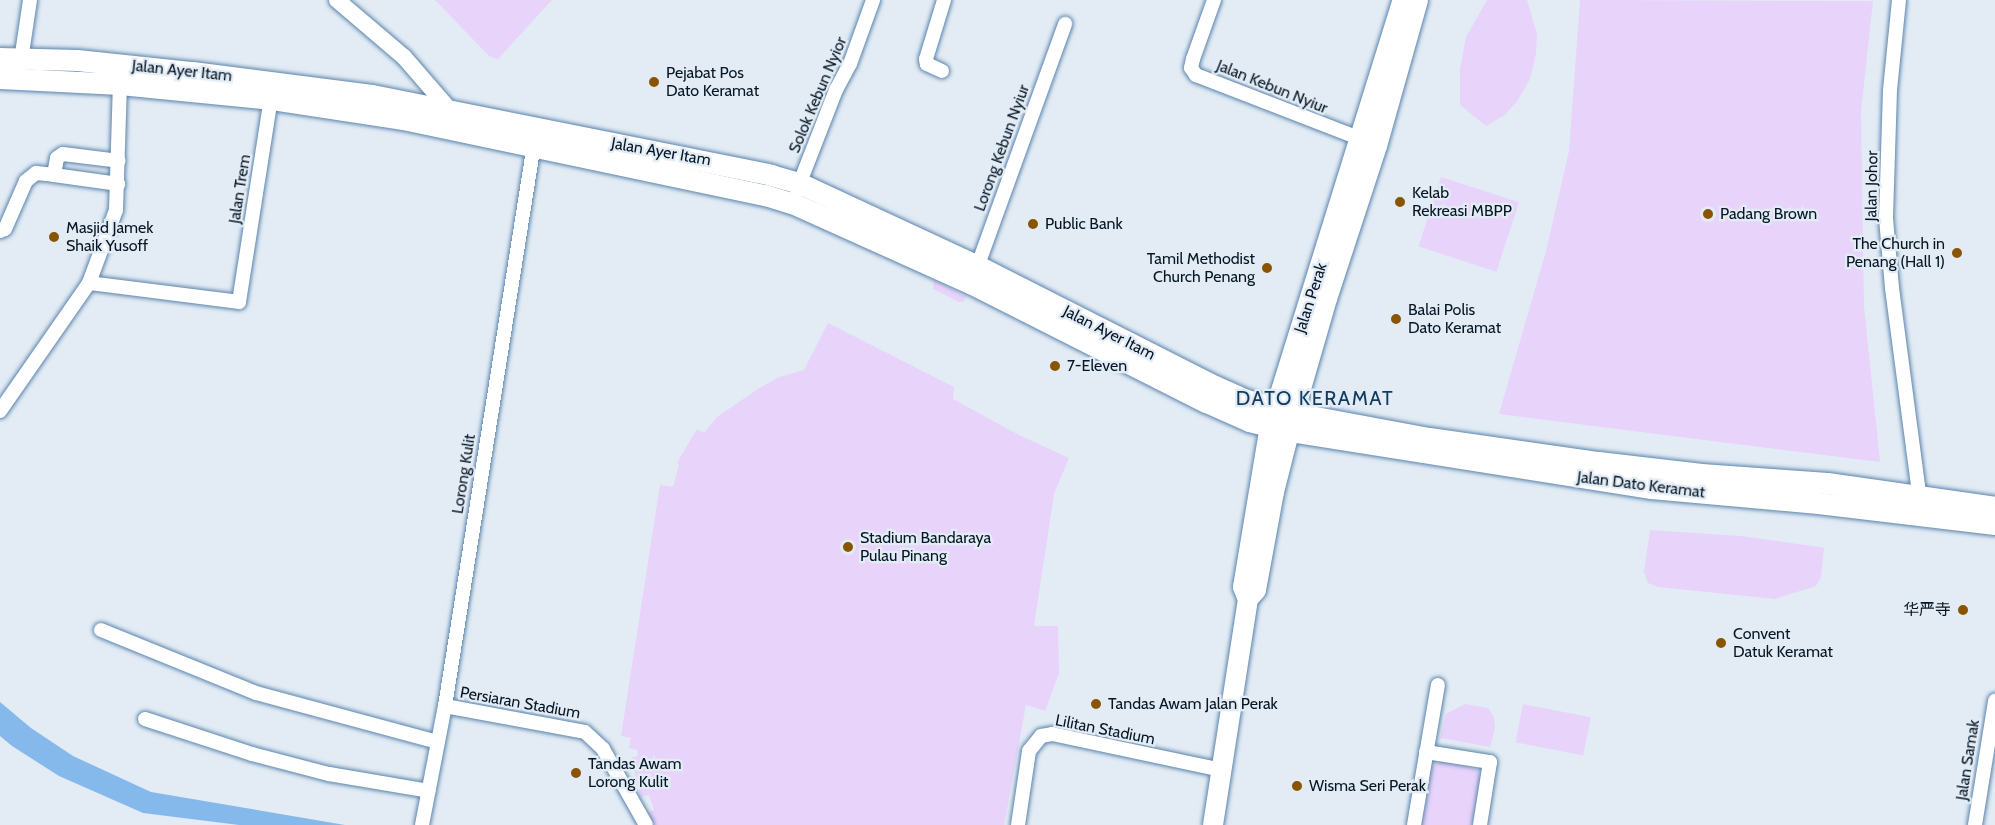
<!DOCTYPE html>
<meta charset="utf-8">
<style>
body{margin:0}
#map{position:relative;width:1995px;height:825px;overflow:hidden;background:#e3ecf5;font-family:Cabin,"Noto Sans SC",sans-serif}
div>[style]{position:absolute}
.green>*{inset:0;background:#e8d3fb;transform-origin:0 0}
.water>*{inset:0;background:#86b9eb}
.roads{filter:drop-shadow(0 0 2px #5b84ad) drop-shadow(0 0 2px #5b84ad)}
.minor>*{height:14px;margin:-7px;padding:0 7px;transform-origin:7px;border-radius:7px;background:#fff}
.tertiary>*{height:16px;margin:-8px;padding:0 8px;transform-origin:8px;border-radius:8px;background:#fff}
.secondary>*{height:20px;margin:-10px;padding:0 10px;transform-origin:10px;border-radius:10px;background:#fff}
.primary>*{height:21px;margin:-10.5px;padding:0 10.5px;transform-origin:10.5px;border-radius:10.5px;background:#fff}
.dots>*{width:16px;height:16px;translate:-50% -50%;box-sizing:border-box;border:3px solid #e3ecf5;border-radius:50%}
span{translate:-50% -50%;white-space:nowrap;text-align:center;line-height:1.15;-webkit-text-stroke:4.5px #e3ecf5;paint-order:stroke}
.street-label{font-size:16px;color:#061625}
.poi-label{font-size:16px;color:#061625}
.left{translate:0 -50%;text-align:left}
.right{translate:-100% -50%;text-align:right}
.quarter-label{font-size:20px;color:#113a5e;letter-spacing:1.5px}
</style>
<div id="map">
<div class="green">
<i style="clip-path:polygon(435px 0,552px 0,498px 59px,489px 56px)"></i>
<i style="clip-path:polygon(1487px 0,1527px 0,1537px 34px,1536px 53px,1530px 79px,1518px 100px,1505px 115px,1486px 126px,1460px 105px,1460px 69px,1466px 37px)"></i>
<i style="clip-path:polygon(1580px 0,1873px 1px,1861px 112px,1864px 306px,1880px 462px,1499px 414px,1546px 251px,1569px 151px)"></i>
<i style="left:1441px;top:177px;width:82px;height:73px;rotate:18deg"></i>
<i style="clip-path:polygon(934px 280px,966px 297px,963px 302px,959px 302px,933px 289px)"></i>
<i style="clip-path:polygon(828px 323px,954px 387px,953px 399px,1019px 435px,1069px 458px,1054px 494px,1034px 626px,1058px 626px,1059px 673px,1045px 711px,1026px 705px,1004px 825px,655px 825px,646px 813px,654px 810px,649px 795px,641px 797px,631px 758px,638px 756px,637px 750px,629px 748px,631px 738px,621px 736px,660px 485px,673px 487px,679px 465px,677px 463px,697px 429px,704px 433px,717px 417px,758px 389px,779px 377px,804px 370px)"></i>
<i style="clip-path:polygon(1650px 530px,1741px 536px,1820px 547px,1824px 548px,1821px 577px,1816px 586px,1775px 599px,1658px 587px,1648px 583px,1644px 572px)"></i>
<i style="clip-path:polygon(1465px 704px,1488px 708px,1494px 717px,1495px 728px,1490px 747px,1440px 738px,1446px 714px)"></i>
<i style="left:1523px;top:704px;width:69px;height:39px;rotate:11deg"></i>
<i style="clip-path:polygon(1441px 761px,1478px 770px,1480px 780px,1472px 825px,1422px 825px,1432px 767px)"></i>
</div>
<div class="water">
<i style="clip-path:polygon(0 702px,31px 728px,73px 756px,151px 792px,345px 825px,239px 825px,143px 813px,59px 776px,12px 746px,0 736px)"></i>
</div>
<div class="roads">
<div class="minor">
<i style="left:1214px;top:0;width:63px;rotate:109.6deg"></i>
<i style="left:1193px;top:59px;width:9px;rotate:103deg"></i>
<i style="left:1191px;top:68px;width:9px;rotate:54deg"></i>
<i style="left:1196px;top:75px;width:182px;rotate:21.2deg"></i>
<i style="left:1899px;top:0;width:90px;rotate:95.7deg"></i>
<i style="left:1890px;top:90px;width:128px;rotate:91.8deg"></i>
<i style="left:1886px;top:218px;width:70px;rotate:85.1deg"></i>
<i style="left:1892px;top:288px;width:216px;rotate:82.5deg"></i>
<i style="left:20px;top:67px;width:68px;rotate:-81.5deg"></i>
<i style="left:942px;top:71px;width:17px;rotate:-155deg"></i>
<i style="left:927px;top:64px;width:5px;rotate:-101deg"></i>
<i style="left:926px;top:59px;width:62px;rotate:-73deg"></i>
<i style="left:54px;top:175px;width:65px;rotate:8deg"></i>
<i style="left:797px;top:190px;width:107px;rotate:-68.7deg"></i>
<i style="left:836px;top:90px;width:30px;rotate:-62deg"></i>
<i style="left:850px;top:64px;width:68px;rotate:-70.2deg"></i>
<i style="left:0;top:231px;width:5px;rotate:-22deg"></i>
<i style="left:5px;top:229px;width:52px;rotate:-66.4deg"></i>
<i style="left:26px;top:181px;width:13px;rotate:-39deg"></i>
<i style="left:36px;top:173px;width:18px;rotate:6deg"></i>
<i style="left:54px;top:175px;width:17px;rotate:-80deg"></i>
<i style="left:57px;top:158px;width:7px;rotate:-34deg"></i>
<i style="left:63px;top:154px;width:56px;rotate:7.1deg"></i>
<i style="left:975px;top:273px;width:265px;rotate:-70.1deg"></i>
<i style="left:89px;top:283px;width:78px;rotate:-69.7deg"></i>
<i style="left:116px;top:210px;width:126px;rotate:-88.2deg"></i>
<i style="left:0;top:411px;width:156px;rotate:-55.2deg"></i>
<i style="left:89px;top:283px;width:151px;rotate:7.2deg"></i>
<i style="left:239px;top:302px;width:213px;rotate:-81.1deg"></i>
<i style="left:101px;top:630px;width:167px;rotate:22.1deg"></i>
<i style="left:256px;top:693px;width:188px;rotate:15.1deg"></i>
<i style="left:445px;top:706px;width:142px;rotate:10.5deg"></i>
<i style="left:585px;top:732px;width:25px;rotate:43deg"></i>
<i style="left:603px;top:749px;width:87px;rotate:60.5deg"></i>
<i style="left:145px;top:719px;width:113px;rotate:18.1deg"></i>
<i style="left:252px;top:754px;width:80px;rotate:14.6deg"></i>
<i style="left:329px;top:774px;width:101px;rotate:9.6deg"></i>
<i style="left:1426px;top:752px;width:65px;rotate:8.9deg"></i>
<i style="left:1490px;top:762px;width:64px;rotate:99deg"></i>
<i style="left:422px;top:825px;width:121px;rotate:-79.1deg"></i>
<i style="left:445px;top:706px;width:575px;rotate:-81deg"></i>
<i style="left:1018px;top:825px;width:75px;rotate:-81.5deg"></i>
<i style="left:1029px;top:751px;width:19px;rotate:-51deg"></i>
<i style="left:1041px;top:736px;width:11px;rotate:-10deg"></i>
<i style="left:1052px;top:734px;width:173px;rotate:12deg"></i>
<i style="left:1414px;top:825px;width:142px;rotate:-80.3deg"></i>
<i style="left:1975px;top:825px;width:126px;rotate:-80.8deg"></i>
</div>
<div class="tertiary">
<i style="left:337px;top:0;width:88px;rotate:40.4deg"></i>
<i style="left:404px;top:57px;width:69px;rotate:49.1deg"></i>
</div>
<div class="secondary">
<i style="left:1247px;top:597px;width:11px;rotate:-112deg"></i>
<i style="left:1243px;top:587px;width:163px;rotate:-80.5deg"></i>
<i style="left:1270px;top:426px;width:446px;rotate:-72.7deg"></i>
<i style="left:1213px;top:825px;width:229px;rotate:-81.2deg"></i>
<i style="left:1248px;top:599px;width:12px;rotate:-48deg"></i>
<i style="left:1256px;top:590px;width:100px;rotate:-79.6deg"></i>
<i style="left:1274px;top:492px;width:81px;rotate:-75.8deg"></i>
<i style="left:1294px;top:413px;width:119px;rotate:-73.9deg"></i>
<i style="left:1327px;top:299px;width:161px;rotate:-71.9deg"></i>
<i style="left:1377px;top:146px;width:152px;rotate:-74.3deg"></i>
</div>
<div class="primary">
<i style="left:0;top:58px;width:77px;rotate:1.5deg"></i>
<i style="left:77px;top:60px;width:116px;rotate:6deg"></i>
<i style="left:192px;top:72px;width:181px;rotate:7.3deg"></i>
<i style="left:372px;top:95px;width:407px;rotate:11.3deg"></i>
<i style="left:771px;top:175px;width:29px;rotate:16deg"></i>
<i style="left:799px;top:183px;width:197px;rotate:24.9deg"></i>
<i style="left:978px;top:266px;width:266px;rotate:26.9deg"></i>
<i style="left:1215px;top:386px;width:35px;rotate:24deg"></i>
<i style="left:1247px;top:400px;width:49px;rotate:15.5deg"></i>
<i style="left:1294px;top:413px;width:137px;rotate:10.5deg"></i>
<i style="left:1429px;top:438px;width:171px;rotate:8.1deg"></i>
<i style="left:1598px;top:462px;width:104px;rotate:6.6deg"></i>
<i style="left:1701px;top:474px;width:126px;rotate:4.1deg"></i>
<i style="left:1827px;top:483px;width:170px;rotate:8.1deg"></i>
<i style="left:0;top:78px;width:120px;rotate:2.9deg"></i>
<i style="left:120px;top:84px;width:153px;rotate:5.6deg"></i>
<i style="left:272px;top:99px;width:133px;rotate:8.7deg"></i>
<i style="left:403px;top:119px;width:370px;rotate:11.9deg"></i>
<i style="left:765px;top:195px;width:28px;rotate:17deg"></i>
<i style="left:792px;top:203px;width:197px;rotate:24.2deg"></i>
<i style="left:972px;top:284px;width:262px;rotate:26.8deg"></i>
<i style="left:1206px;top:402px;width:47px;rotate:23.8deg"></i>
<i style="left:1249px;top:421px;width:42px;rotate:13.7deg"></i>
<i style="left:1290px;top:431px;width:365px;rotate:9deg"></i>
<i style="left:1651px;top:488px;width:168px;rotate:5.1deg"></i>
<i style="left:1818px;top:503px;width:178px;rotate:6.8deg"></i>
</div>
</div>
<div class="dots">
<i style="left:654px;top:82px;background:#895501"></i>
<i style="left:1400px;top:202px;background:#895501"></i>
<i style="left:1708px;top:214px;background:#895501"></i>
<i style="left:1033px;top:224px;background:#895501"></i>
<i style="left:54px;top:237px;background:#895501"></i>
<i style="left:1957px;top:253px;background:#895501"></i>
<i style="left:1267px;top:268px;background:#895501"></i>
<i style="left:1396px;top:319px;background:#895501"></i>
<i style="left:1055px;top:366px;background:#895501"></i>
<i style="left:848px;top:547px;background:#895501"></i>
<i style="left:1963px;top:610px;background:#895501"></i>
<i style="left:1721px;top:643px;background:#895501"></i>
<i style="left:1096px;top:704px;background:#895501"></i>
<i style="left:576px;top:773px;background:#895501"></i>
<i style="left:1297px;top:786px;background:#895501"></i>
</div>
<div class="street-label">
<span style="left:182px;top:71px;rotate:6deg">Jalan Ayer Itam</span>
<span style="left:1272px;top:87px;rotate:22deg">Jalan Kebun Nyiur</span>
<span style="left:818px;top:95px;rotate:-67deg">Solok Kebun Nyior</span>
<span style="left:1002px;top:148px;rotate:-70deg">Lorong Kebun Nyiur</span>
<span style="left:661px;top:152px;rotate:10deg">Jalan Ayer Itam</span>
<span style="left:1872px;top:186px;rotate:-89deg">Jalan Johor</span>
<span style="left:240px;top:189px;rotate:-81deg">Jalan Trem</span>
<span style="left:1311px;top:298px;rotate:-72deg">Jalan Perak</span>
<span style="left:1109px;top:333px;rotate:27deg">Jalan Ayer Itam</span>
<span style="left:464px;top:474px;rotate:-81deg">Lorong Kulit</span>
<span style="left:1641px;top:485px;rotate:7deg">Jalan Dato Keramat</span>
<span style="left:520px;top:703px;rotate:10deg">Persiaran Stadium</span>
<span style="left:1105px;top:730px;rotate:11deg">Lilitan Stadium</span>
<span style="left:1968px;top:760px;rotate:-81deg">Jalan Samak</span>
</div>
<div class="poi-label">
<span class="left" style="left:666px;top:82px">Pejabat Pos<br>Dato Keramat</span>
<span class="left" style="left:1412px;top:202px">Kelab<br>Rekreasi MBPP</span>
<span class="left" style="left:1720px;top:214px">Padang Brown</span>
<span class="left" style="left:1045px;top:224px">Public Bank</span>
<span class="left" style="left:66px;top:237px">Masjid Jamek<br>Shaik Yusoff</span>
<span class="right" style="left:1945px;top:253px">The Church in<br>Penang (Hall 1)</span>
<span class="right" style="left:1255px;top:268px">Tamil Methodist<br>Church Penang</span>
<span class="left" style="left:1408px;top:319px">Balai Polis<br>Dato Keramat</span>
<span class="left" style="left:1067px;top:366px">7-Eleven</span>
<span class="left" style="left:860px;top:547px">Stadium Bandaraya<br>Pulau Pinang</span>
<span class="right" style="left:1951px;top:610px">华严寺</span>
<span class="left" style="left:1733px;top:643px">Convent<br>Datuk Keramat</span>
<span class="left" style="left:1108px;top:704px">Tandas Awam Jalan Perak</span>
<span class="left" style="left:588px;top:773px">Tandas Awam<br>Lorong Kulit</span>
<span class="left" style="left:1309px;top:786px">Wisma Seri Perak</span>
</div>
<div class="quarter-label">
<span style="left:1315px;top:398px">DATO KERAMAT</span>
</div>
</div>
